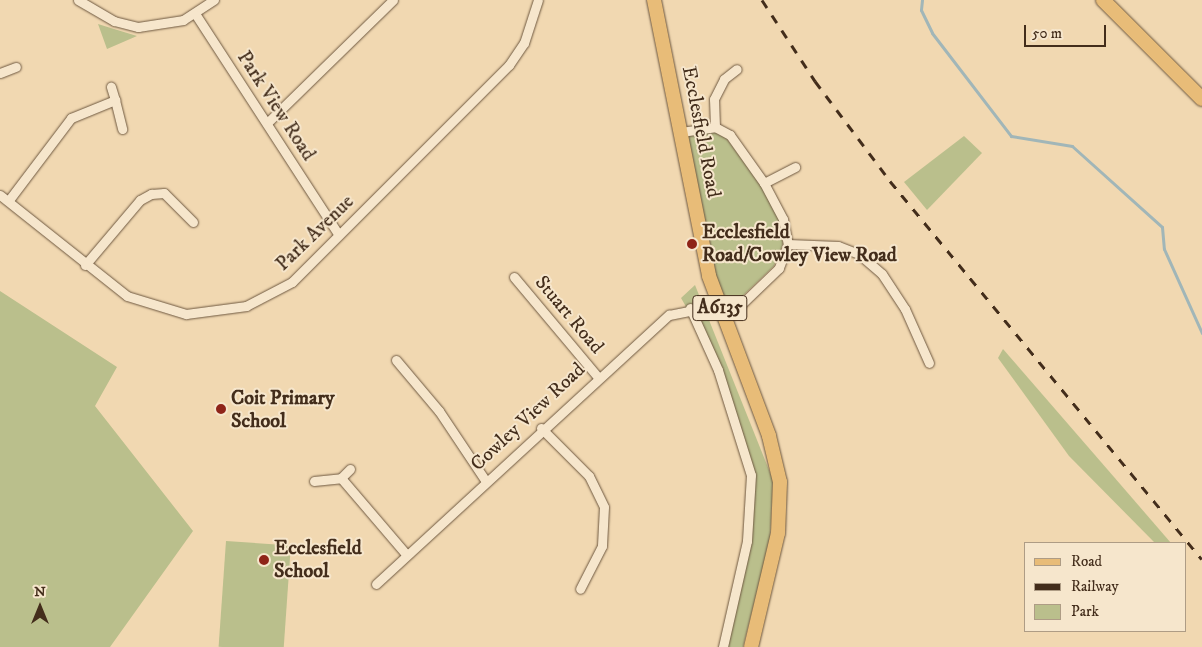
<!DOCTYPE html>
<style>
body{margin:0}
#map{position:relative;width:1202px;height:647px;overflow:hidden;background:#f1d8b1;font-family:"IM FELL DW Pica",serif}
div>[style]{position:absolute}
.green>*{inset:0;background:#babf8c;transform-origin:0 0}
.stream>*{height:3px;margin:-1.5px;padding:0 1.5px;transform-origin:1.5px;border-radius:1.5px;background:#a1b6b8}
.roads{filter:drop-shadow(0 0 1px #6e5840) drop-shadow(0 0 1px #6e5840)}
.street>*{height:9px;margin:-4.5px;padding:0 4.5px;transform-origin:4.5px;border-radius:4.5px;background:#f6e6cc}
.primary>*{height:14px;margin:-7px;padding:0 7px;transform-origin:7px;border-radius:7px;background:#e8bc78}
.rail>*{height:3px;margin-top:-1.5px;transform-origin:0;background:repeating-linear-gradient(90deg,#432d1b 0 9px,transparent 0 18px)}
.dots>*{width:14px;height:14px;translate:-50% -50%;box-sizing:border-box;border:2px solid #f6e6cc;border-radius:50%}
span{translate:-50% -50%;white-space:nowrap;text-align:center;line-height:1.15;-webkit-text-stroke:4px #f6e6cc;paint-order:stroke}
.shield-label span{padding:1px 4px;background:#f6e6cc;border:1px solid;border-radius:4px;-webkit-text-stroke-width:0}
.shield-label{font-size:19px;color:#432d1b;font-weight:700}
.street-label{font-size:20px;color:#432d1b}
.poi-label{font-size:20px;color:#432d1b;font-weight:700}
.left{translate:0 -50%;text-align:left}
.legend{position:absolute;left:1024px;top:542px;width:162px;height:90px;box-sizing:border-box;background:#f6e6cc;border:1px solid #ae9c85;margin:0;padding:6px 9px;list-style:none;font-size:15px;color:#432d1b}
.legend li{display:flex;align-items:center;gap:10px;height:25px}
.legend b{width:25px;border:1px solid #ae9c85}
.north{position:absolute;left:15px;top:582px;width:50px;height:50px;-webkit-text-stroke:4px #f6e6cc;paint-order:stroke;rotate:0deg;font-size:14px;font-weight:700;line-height:20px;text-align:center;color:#432d1b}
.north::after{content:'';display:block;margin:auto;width:18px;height:22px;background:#432d1b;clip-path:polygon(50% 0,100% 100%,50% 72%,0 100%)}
.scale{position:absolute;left:1024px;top:25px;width:82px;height:22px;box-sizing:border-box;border:2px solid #432d1b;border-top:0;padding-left:6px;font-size:15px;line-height:18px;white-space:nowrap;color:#432d1b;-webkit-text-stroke:4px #f6e6cc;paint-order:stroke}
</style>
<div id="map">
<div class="green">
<i style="clip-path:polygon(98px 24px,114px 29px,137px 36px,107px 49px)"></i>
<i style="clip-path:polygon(714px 131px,727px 139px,761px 186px,779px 220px,783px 244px,774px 266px,726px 312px,713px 283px,684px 136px)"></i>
<i style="clip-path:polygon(964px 136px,982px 153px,927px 210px,904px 182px)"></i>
<i style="clip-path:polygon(695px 285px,773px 480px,770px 540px,743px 647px,728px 647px,750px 547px,755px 474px,721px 367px,681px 298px)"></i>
<i style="clip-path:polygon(0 291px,117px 367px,95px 406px,193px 531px,110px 647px,0 647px)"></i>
<i style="clip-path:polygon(1003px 349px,1114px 477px,1171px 543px,1155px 543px,1069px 456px,998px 358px)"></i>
<i style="left:226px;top:541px;width:65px;height:106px;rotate:4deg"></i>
</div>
<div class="stream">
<i style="left:922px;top:0;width:10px;rotate:96deg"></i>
<i style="left:921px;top:10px;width:25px;rotate:64deg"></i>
<i style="left:932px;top:33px;width:130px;rotate:52.5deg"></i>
<i style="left:1011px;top:136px;width:62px;rotate:9.3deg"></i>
<i style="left:1072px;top:146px;width:121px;rotate:42deg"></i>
<i style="left:1162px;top:227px;width:22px;rotate:85deg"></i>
<i style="left:1164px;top:249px;width:92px;rotate:65.7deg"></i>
</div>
<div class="roads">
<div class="street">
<i style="left:78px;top:0;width:42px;rotate:30.3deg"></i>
<i style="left:114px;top:21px;width:25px;rotate:14deg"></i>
<i style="left:138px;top:27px;width:46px;rotate:-8.8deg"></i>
<i style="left:183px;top:20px;width:37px;rotate:-33deg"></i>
<i style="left:196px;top:15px;width:262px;rotate:57deg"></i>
<i style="left:0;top:73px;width:17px;rotate:-21deg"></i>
<i style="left:115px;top:100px;width:30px;rotate:76deg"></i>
<i style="left:267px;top:123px;width:176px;rotate:-44.3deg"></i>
<i style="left:715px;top:127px;width:28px;rotate:-92deg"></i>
<i style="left:714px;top:99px;width:22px;rotate:-63deg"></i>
<i style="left:724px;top:79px;width:16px;rotate:-38deg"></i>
<i style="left:681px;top:132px;width:34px;rotate:-8deg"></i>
<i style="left:715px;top:127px;width:17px;rotate:28deg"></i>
<i style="left:730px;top:135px;width:59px;rotate:54.7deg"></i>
<i style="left:764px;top:183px;width:41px;rotate:62.2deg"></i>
<i style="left:783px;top:219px;width:25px;rotate:79deg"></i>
<i style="left:788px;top:244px;width:26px;rotate:111deg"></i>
<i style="left:779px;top:268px;width:75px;rotate:136.1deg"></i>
<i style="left:764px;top:183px;width:35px;rotate:-27deg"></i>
<i style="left:0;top:195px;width:162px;rotate:38.5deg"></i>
<i style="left:127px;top:296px;width:62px;rotate:17deg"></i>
<i style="left:186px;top:314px;width:61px;rotate:-7.6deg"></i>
<i style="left:246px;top:306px;width:52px;rotate:-27.6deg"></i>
<i style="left:292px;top:282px;width:307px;rotate:-45deg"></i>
<i style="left:509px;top:65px;width:27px;rotate:-56deg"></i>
<i style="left:524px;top:43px;width:45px;rotate:-72deg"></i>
<i style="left:9px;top:200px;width:103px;rotate:-52.9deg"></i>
<i style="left:71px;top:118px;width:48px;rotate:-22.2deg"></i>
<i style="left:115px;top:100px;width:14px;rotate:-107deg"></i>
<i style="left:788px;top:244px;width:50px;rotate:2.3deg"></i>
<i style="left:838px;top:246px;width:22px;rotate:21deg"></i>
<i style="left:859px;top:254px;width:30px;rotate:41deg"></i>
<i style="left:882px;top:274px;width:42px;rotate:56.7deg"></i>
<i style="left:905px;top:309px;width:59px;rotate:66deg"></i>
<i style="left:85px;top:265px;width:85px;rotate:-49.8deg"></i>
<i style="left:140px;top:200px;width:13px;rotate:-29deg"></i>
<i style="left:151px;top:194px;width:13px;rotate:-4deg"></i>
<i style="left:164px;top:193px;width:41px;rotate:45deg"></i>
<i style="left:514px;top:277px;width:129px;rotate:50deg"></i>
<i style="left:690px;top:308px;width:68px;rotate:65.7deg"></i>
<i style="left:718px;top:370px;width:110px;rotate:72.6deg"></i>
<i style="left:751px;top:475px;width:66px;rotate:93.5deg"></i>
<i style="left:747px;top:541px;width:109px;rotate:102.8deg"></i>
<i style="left:396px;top:360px;width:67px;rotate:49.9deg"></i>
<i style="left:439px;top:411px;width:83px;rotate:56.3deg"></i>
<i style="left:541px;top:428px;width:68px;rotate:45deg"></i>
<i style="left:589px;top:476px;width:34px;rotate:64deg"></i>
<i style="left:604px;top:507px;width:39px;rotate:93deg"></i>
<i style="left:602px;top:546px;width:48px;rotate:117.1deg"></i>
<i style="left:350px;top:469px;width:13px;rotate:135deg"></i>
<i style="left:341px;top:478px;width:100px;rotate:49.5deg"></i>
<i style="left:314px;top:481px;width:27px;rotate:-6deg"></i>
<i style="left:376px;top:584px;width:398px;rotate:-42.6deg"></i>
<i style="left:669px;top:315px;width:51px;rotate:-11.3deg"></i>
</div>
<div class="primary">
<i style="left:654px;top:0;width:281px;rotate:78.7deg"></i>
<i style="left:709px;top:276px;width:171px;rotate:69.4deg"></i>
<i style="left:769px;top:436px;width:47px;rotate:76.6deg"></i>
<i style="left:780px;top:482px;width:51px;rotate:92.2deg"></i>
<i style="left:778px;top:533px;width:117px;rotate:103.3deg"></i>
<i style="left:1103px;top:0;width:140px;rotate:45deg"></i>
</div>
</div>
<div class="rail">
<i style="left:762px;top:0;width:97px;rotate:56.8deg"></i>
<i style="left:815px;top:81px;width:125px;rotate:53.1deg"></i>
<i style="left:890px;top:181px;width:490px;rotate:50.5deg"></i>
</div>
<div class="dots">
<i style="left:692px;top:244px;background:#8f2418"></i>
<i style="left:221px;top:409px;background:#8f2418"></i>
<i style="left:264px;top:560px;background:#8f2418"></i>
</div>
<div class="shield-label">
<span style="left:720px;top:308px">A6135</span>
</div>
<div class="street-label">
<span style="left:276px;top:106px;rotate:57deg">Park View Road</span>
<span style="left:701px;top:132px;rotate:79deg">Ecclesfield Road</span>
<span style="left:315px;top:233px;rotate:-44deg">Park Avenue</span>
<span style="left:569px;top:315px;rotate:50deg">Stuart Road</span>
<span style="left:528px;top:417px;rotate:-43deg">Cowley View Road</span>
</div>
<div class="poi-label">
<span class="left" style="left:702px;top:244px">Ecclesfield<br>Road/Cowley View Road</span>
<span class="left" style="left:231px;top:410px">Coit Primary<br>School</span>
<span class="left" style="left:274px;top:560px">Ecclesfield<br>School</span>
</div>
<ul class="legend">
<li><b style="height:6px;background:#e8bc78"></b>Road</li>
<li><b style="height:6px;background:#432d1b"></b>Railway</li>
<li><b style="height:14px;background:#babf8c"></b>Park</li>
</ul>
<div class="north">N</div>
<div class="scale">50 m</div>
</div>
